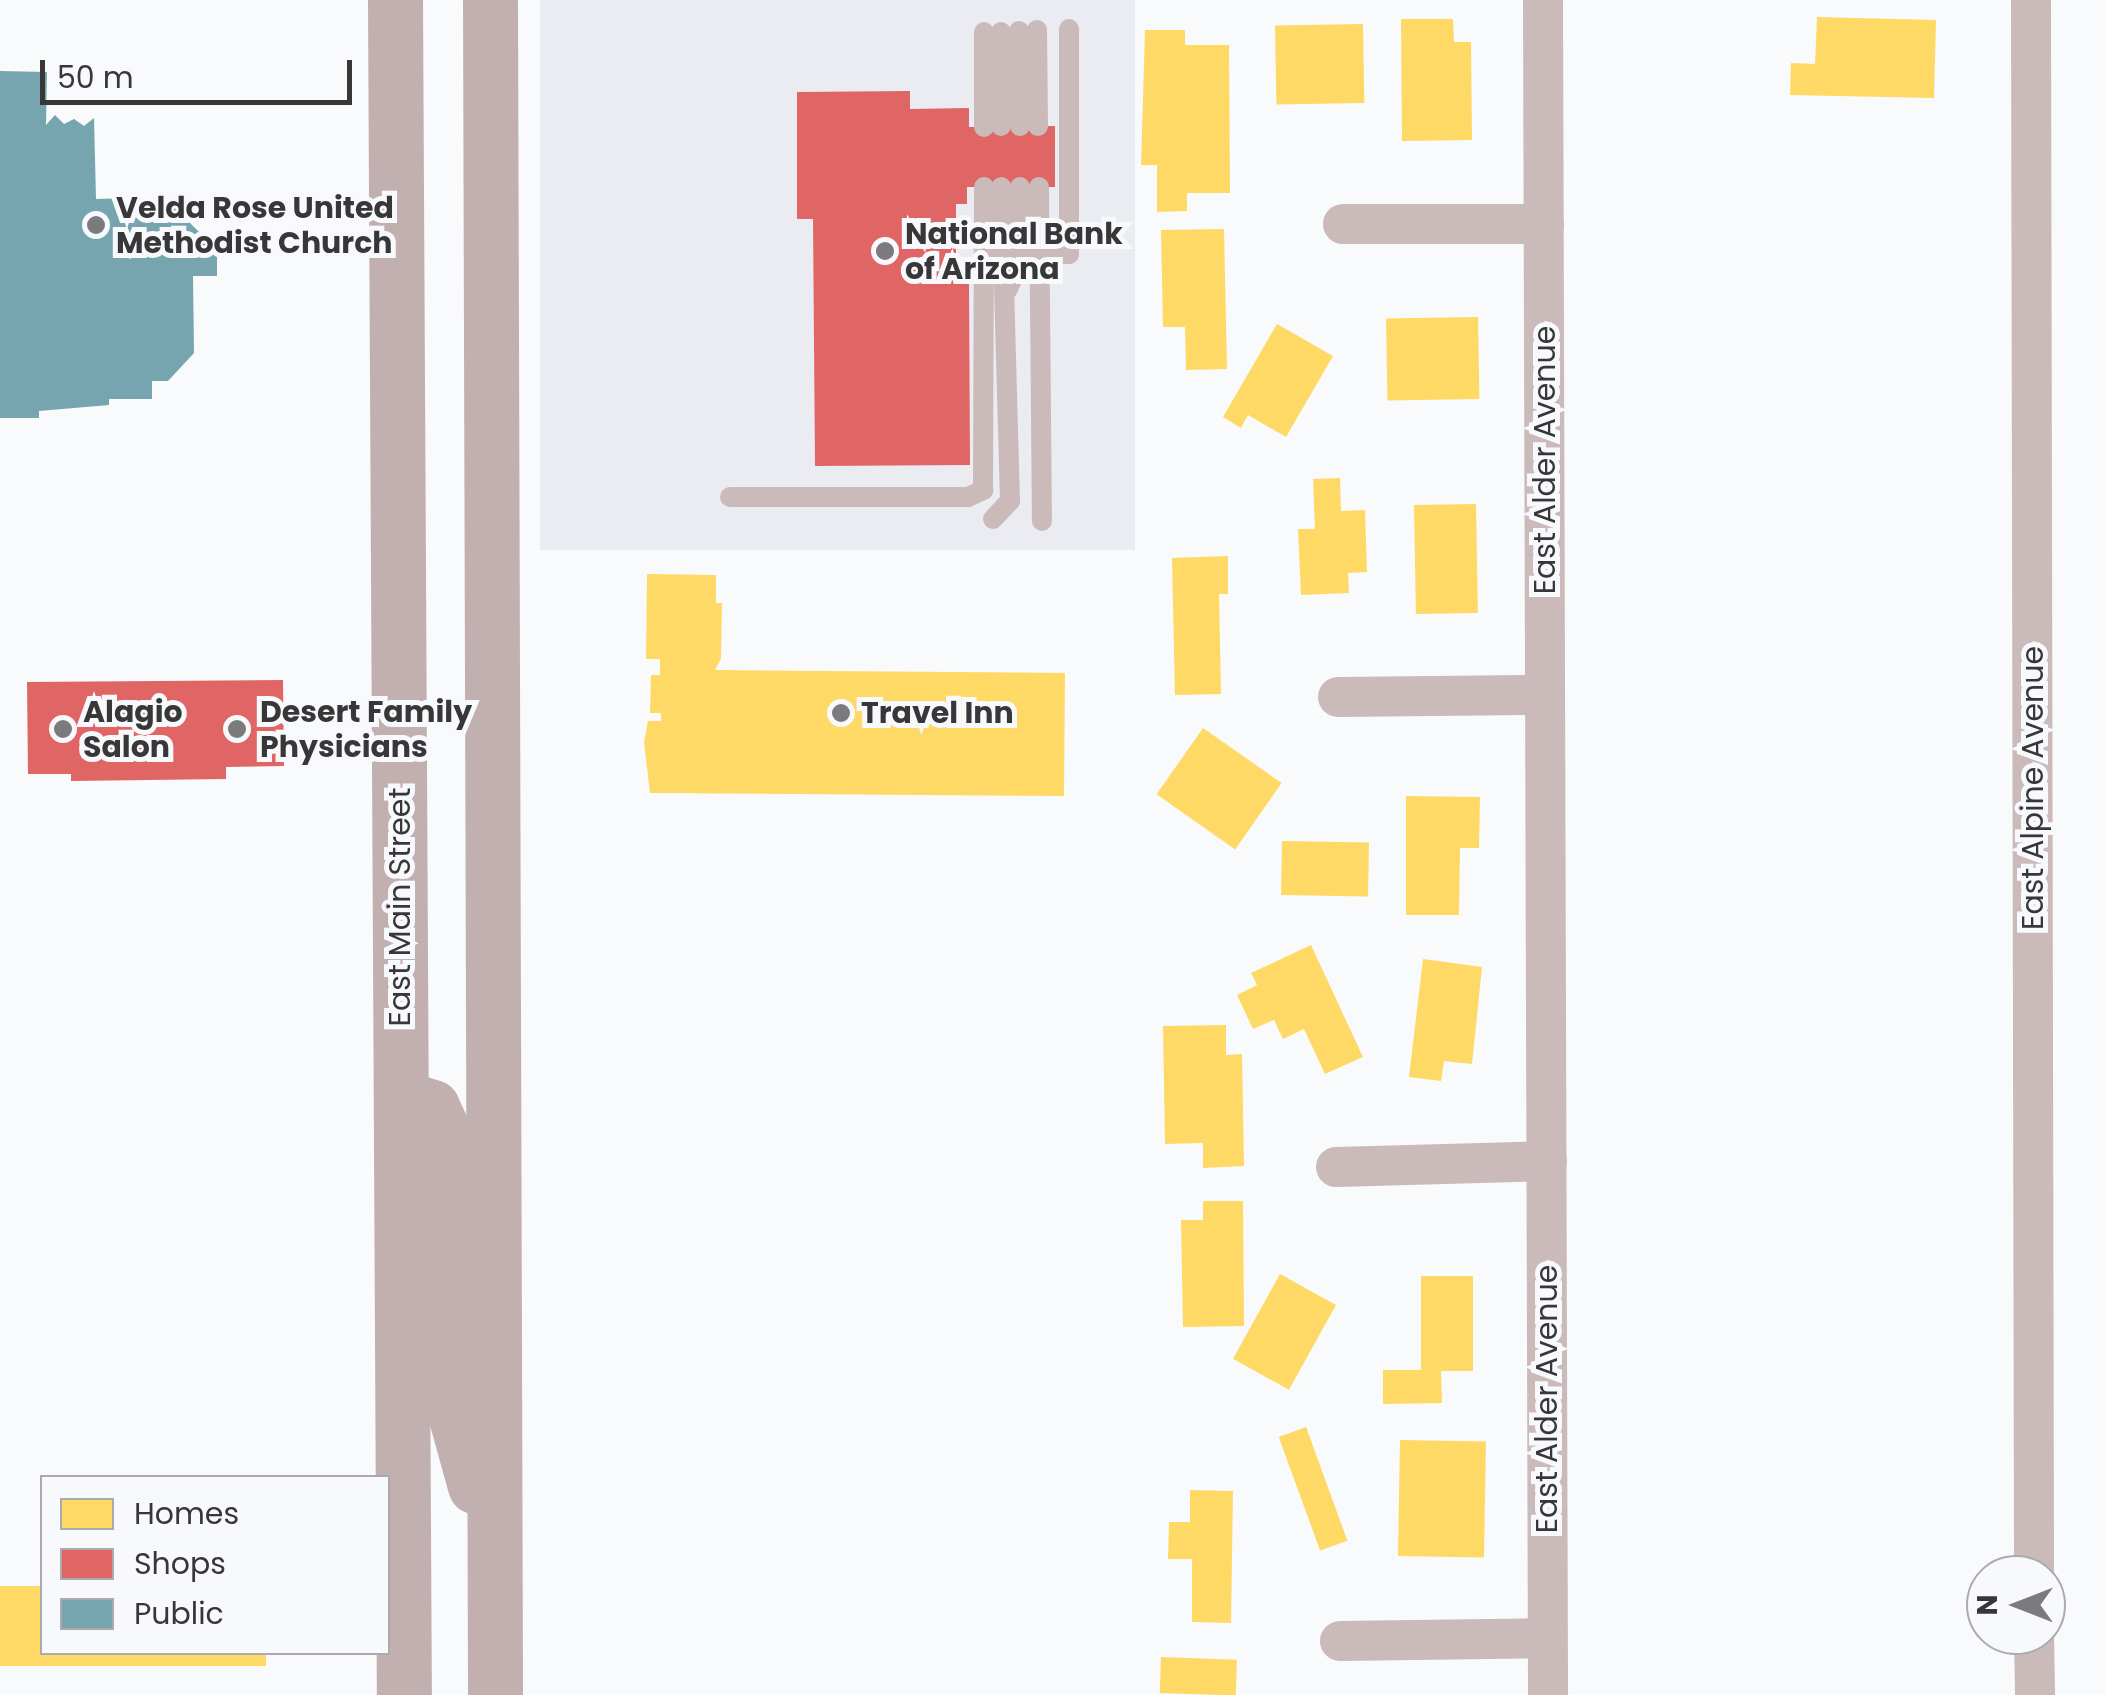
<!DOCTYPE html>
<style>
body{margin:0}
#map{position:relative;width:2106px;height:1695px;overflow:hidden;background:#f9fafc;font-family:Poppins,sans-serif}
div>[style]{position:absolute}
.built>*{inset:0;background:#ebebf2;transform-origin:0 0}
.homes>*{inset:0;background:#ffd966;transform-origin:0 0}
.shops>*{inset:0;background:#e06666}
.public>*{inset:0;background:#76a5af}
.service>*{height:20px;margin:-10px;padding:0 10px;transform-origin:10px;border-radius:10px;background:#cabab9}
.minor>*{height:40px;margin:-20px;padding:0 20px;transform-origin:20px;border-radius:20px;background:#cabab9}
.primary>*{height:55px;margin:-27.5px;padding:0 27.5px;transform-origin:27.5px;border-radius:27.5px;background:#c2b0b0}
.dots>*{width:28px;height:28px;translate:-50% -50%;box-sizing:border-box;border:5px solid #f8f9fd;border-radius:50%}
span{translate:-50% -50%;white-space:nowrap;text-align:center;line-height:1.15;-webkit-text-stroke:10px #f8f9fd;paint-order:stroke}
.poi-label{font-size:30px;color:#373738;font-weight:700}
.left{translate:0 -50%;text-align:left}
.street-label{font-size:30px;color:#373738}
.legend{position:absolute;left:40px;top:1475px;width:350px;height:180px;box-sizing:border-box;background:#f8f9fd;border:2px solid #ababae;margin:0;padding:12px 18px;list-style:none;font-size:30px;color:#373738}
.legend li{display:flex;align-items:center;gap:20px;height:50px}
.legend b{width:50px;border:2px solid #ababae}
.north{position:absolute;left:1966px;top:1555px;width:100px;height:100px;box-sizing:border-box;background:#f8f9fd;border:2px solid #ababae;border-radius:50%;rotate:270deg;font-size:28px;font-weight:700;line-height:40px;text-align:center;color:#373738}
.north::after{content:'';display:block;margin:auto;width:35px;height:45px;background:#7b7b7d;clip-path:polygon(50% 0,100% 100%,50% 72%,0 100%)}
.scale{position:absolute;left:40px;top:60px;width:312px;height:45px;box-sizing:border-box;border:5px solid #373738;border-top:0;padding-left:12px;font-size:30px;line-height:35px;white-space:nowrap;color:#373738;-webkit-text-stroke:8px #f8f9fd;paint-order:stroke}
</style>
<div id="map">
<div class="built">
<i style="left:540px;top:0;width:595px;height:550px"></i>
</div>
<div class="homes">
<i style="clip-path:polygon(1817px 17px,1936px 20px,1934px 98px,1790px 95px,1791px 63px,1815px 64px)"></i>
<i style="clip-path:polygon(1401px 19px,1453px 19px,1454px 42px,1471px 42px,1472px 140px,1402px 141px)"></i>
<i style="left:1363px;top:24px;width:79px;height:88px;rotate:89deg"></i>
<i style="clip-path:polygon(1145px 30px,1185px 30px,1185px 45px,1229px 45px,1230px 193px,1187px 193px,1187px 211px,1157px 212px,1157px 165px,1141px 165px)"></i>
<i style="clip-path:polygon(1224px 229px,1227px 369px,1186px 370px,1185px 327px,1163px 327px,1161px 230px)"></i>
<i style="left:1478px;top:317px;width:82px;height:92px;rotate:89deg"></i>
<i style="clip-path:polygon(1277px 324px,1333px 356px,1286px 437px,1248px 415px,1241px 428px,1223px 417px)"></i>
<i style="clip-path:polygon(1340px 478px,1341px 511px,1365px 510px,1367px 572px,1348px 573px,1349px 593px,1301px 595px,1298px 529px,1315px 529px,1313px 479px)"></i>
<i style="left:1476px;top:504px;width:109px;height:62px;rotate:89deg"></i>
<i style="clip-path:polygon(1228px 556px,1228px 594px,1219px 594px,1221px 694px,1175px 695px,1172px 558px)"></i>
<i style="clip-path:polygon(647px 574px,716px 575px,716px 603px,722px 603px,721px 659px,715px 670px,1065px 673px,1064px 796px,650px 793px,644px 742px,648px 721px,661px 721px,661px 713px,650px 713px,651px 675px,660px 675px,660px 659px,646px 659px)"></i>
<i style="left:1203px;top:728px;width:96px;height:81px;rotate:35deg"></i>
<i style="clip-path:polygon(1406px 796px,1480px 797px,1479px 848px,1460px 848px,1459px 915px,1406px 915px)"></i>
<i style="left:1282px;top:841px;width:87px;height:54px;rotate:1deg"></i>
<i style="clip-path:polygon(1311px 945px,1363px 1057px,1325px 1074px,1304px 1029px,1283px 1039px,1274px 1020px,1253px 1029px,1237px 995px,1257px 985px,1251px 973px)"></i>
<i style="clip-path:polygon(1423px 959px,1482px 967px,1472px 1064px,1444px 1061px,1441px 1081px,1409px 1077px)"></i>
<i style="clip-path:polygon(1226px 1025px,1226px 1055px,1242px 1054px,1244px 1166px,1203px 1168px,1203px 1143px,1165px 1144px,1163px 1026px)"></i>
<i style="clip-path:polygon(1203px 1201px,1243px 1201px,1244px 1326px,1183px 1327px,1181px 1220px,1203px 1220px)"></i>
<i style="left:1280px;top:1274px;width:64px;height:97px;rotate:29deg"></i>
<i style="clip-path:polygon(1421px 1276px,1473px 1276px,1473px 1371px,1441px 1371px,1442px 1403px,1383px 1404px,1383px 1370px,1421px 1370px)"></i>
<i style="left:1306px;top:1427px;width:121px;height:29px;rotate:70deg"></i>
<i style="left:1400px;top:1440px;width:86px;height:116px;rotate:1deg"></i>
<i style="clip-path:polygon(1190px 1490px,1233px 1491px,1231px 1623px,1192px 1622px,1192px 1559px,1168px 1559px,1169px 1522px,1190px 1522px)"></i>
<i style="clip-path:polygon(0 1586px,42px 1586px,42px 1652px,266px 1652px,266px 1666px,0 1666px)"></i>
<i style="left:1161px;top:1657px;width:76px;height:36px;rotate:2deg"></i>
</div>
<div class="shops">
<i style="clip-path:polygon(910px 91px,910px 109px,969px 108px,969px 127px,1055px 126px,1055px 187px,967px 187px,967px 204px,956px 204px,956px 282px,969px 282px,970px 465px,815px 466px,813px 219px,797px 219px,797px 92px)"></i>
<i style="clip-path:polygon(283px 680px,284px 766px,226px 767px,226px 779px,71px 781px,71px 774px,28px 774px,27px 682px)"></i>
</div>
<div class="public">
<i style="clip-path:polygon(0 71px,47px 72px,46px 125px,55px 115px,64px 124px,74px 119px,84px 126px,94px 118px,96px 199px,164px 197px,217px 250px,217px 276px,193px 276px,194px 353px,168px 381px,152px 381px,152px 399px,109px 399px,109px 405px,39px 411px,39px 418px,0 418px)"></i>
</div>
<div class="service">
<i style="left:1037px;top:30px;width:96px;rotate:89.4deg"></i>
<i style="left:1019px;top:31px;width:95px;rotate:89.4deg"></i>
<i style="left:984px;top:32px;width:95px;rotate:90deg"></i>
<i style="left:1001px;top:32px;width:94px;rotate:90deg"></i>
<i style="left:1039px;top:187px;width:334px;rotate:89.5deg"></i>
<i style="left:1039px;top:254px;width:30px"></i>
<i style="left:1069px;top:254px;width:225px;rotate:-90deg"></i>
<i style="left:1008px;top:289px;width:30px;rotate:-67deg"></i>
<i style="left:1020px;top:261px;width:74px;rotate:-90deg"></i>
<i style="left:730px;top:497px;width:238px"></i>
<i style="left:968px;top:497px;width:17px;rotate:-25deg"></i>
<i style="left:983px;top:490px;width:303px;rotate:-89.8deg"></i>
<i style="left:993px;top:519px;width:25px;rotate:-47deg"></i>
<i style="left:1010px;top:501px;width:314px;rotate:-91.6deg"></i>
</div>
<div class="minor">
<i style="left:1543px;top:0;width:1695px;rotate:89.83deg"></i>
<i style="left:2031px;top:0;width:1575px;rotate:89.89deg"></i>
<i style="left:1343px;top:224px;width:201px"></i>
<i style="left:1338px;top:697px;width:207px;rotate:-0.6deg"></i>
<i style="left:1336px;top:1167px;width:211px;rotate:-1.6deg"></i>
<i style="left:2034px;top:1635px;width:60px;rotate:89deg"></i>
<i style="left:1340px;top:1641px;width:207px;rotate:-0.8deg"></i>
</div>
<div class="primary">
<i style="left:395px;top:0;width:1695px;rotate:89.7deg"></i>
<i style="left:490px;top:0;width:1695px;rotate:89.83deg"></i>
<i style="left:401px;top:1097px;width:33px;rotate:18deg"></i>
<i style="left:432px;top:1107px;width:38px;rotate:65deg"></i>
<i style="left:448px;top:1142px;width:272px;rotate:88.5deg"></i>
<i style="left:455px;top:1414px;width:75px;rotate:74.5deg"></i>
</div>
<div class="dots">
<i style="left:96px;top:225px;background:#7b7b7d"></i>
<i style="left:885px;top:251px;background:#7b7b7d"></i>
<i style="left:841px;top:713px;background:#7b7b7d"></i>
<i style="left:63px;top:729px;background:#7b7b7d"></i>
<i style="left:237px;top:729px;background:#7b7b7d"></i>
</div>
<div class="poi-label">
<span class="left" style="left:116px;top:225px">Velda Rose United<br>Methodist Church</span>
<span class="left" style="left:905px;top:251px">National Bank<br>of Arizona</span>
<span class="left" style="left:83px;top:729px">Alagio<br>Salon</span>
<span class="left" style="left:260px;top:729px">Desert Family<br>Physicians</span>
<span class="left" style="left:861px;top:713px">Travel Inn</span>
</div>
<div class="street-label">
<span style="left:1545px;top:460px;rotate:-90deg">East Alder Avenue</span>
<span style="left:2033px;top:788px;rotate:-90deg">East Alpine Avenue</span>
<span style="left:400px;top:907px;rotate:-90deg">East Main Street</span>
<span style="left:1547px;top:1399px;rotate:-90deg">East Alder Avenue</span>
</div>
<ul class="legend">
<li><b style="height:28px;background:#ffd966"></b>Homes</li>
<li><b style="height:28px;background:#e06666"></b>Shops</li>
<li><b style="height:28px;background:#76a5af"></b>Public</li>
</ul>
<div class="north">N</div>
<div class="scale">50 m</div>
</div>
